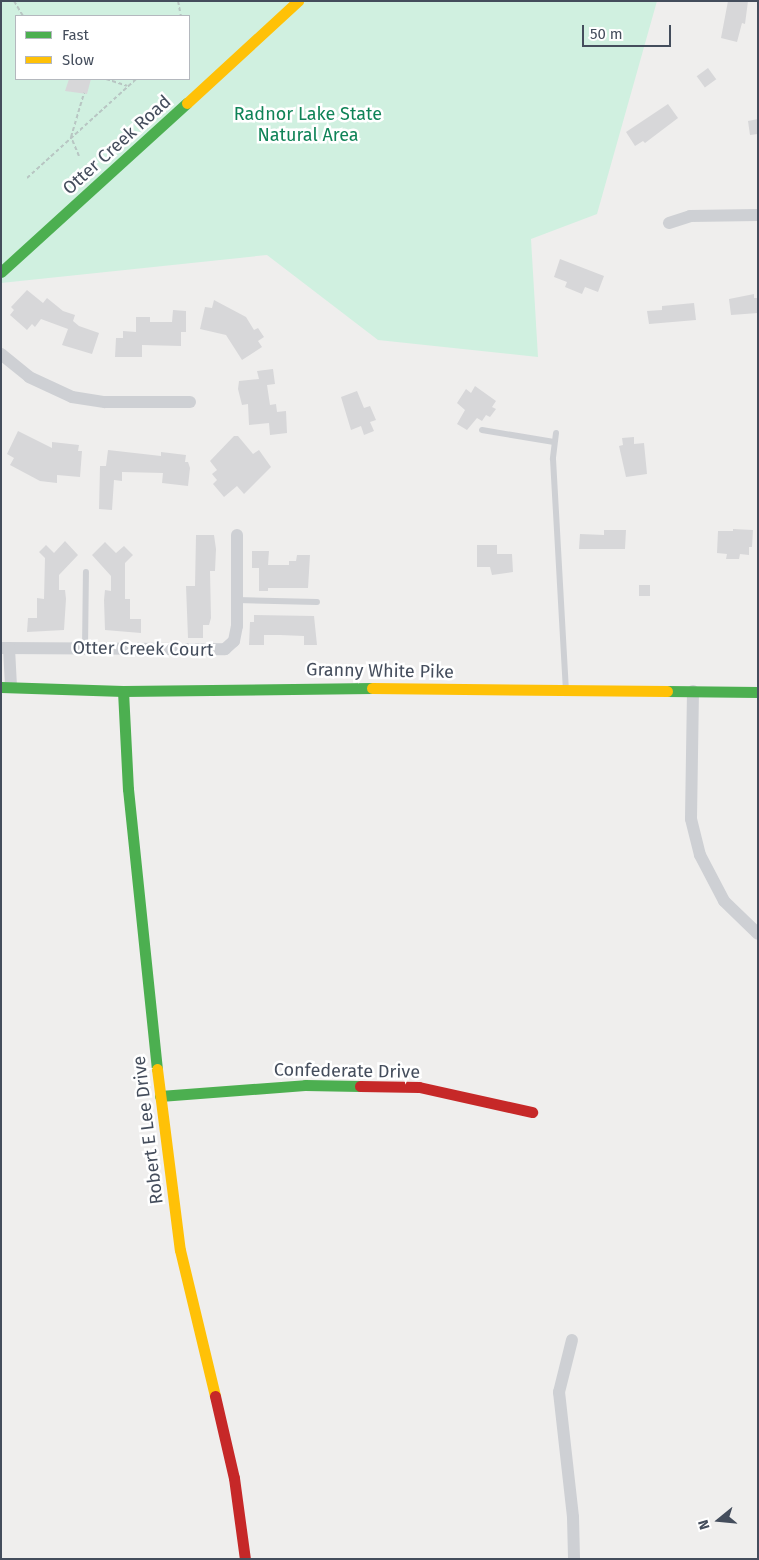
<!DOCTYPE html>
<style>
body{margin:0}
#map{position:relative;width:759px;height:1560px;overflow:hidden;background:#efeeed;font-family:"Fira Sans",sans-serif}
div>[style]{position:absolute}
.green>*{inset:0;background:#d0f0e0}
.building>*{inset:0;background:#d7d7d9;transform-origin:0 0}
.path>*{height:2px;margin-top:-1px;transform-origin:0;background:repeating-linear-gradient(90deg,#b8c6c3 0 4px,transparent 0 6.5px)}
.lane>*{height:6px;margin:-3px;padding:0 3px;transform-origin:3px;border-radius:3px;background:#ced0d4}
.street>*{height:12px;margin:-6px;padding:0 6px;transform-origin:6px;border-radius:6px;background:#ced0d4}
.fast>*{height:11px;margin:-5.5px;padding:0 5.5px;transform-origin:5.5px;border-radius:5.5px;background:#4caf50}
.slow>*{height:11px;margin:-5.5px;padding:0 5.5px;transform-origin:5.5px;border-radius:5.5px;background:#ffc107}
.jam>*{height:11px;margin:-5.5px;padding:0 5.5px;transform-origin:5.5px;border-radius:5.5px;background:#c62828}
span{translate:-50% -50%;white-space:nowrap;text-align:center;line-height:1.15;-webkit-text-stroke:5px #fff;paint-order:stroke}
.park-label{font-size:18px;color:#0f8357}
.street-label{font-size:18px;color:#444d5c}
.frame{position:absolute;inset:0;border:2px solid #444d5c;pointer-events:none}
.legend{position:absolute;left:15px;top:15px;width:175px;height:65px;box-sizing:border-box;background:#fff;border:1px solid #b4b8be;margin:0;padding:6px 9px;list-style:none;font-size:15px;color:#444d5c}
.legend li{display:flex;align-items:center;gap:10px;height:25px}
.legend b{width:25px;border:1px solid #b4b8be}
.north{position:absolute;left:694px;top:1495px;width:50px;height:50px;-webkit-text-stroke:4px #fff;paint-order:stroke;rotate:253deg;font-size:14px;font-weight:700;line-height:20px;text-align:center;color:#444d5c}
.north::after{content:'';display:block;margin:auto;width:18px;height:22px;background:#444d5c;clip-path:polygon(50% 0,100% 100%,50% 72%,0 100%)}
.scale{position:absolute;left:582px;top:25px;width:89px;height:22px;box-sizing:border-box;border:2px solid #444d5c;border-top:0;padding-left:6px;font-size:15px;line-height:18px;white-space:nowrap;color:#444d5c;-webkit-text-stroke:4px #fff;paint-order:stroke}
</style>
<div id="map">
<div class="green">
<i style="clip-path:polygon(evenodd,1px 1px,657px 1px,597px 214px,531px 239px,538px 357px,378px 340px,267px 255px,1px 283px,1px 1px,16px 16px,189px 16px,189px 79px,16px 79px,16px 16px)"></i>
</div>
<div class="building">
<i style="clip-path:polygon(728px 1px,748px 1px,745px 24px,742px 23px,737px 42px,721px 38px)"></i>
<i style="left:708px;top:68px;width:14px;height:14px;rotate:54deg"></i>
<i style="clip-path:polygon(69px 79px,91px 79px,87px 94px,65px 91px)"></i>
<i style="clip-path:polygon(668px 104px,678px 118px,645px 143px,643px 141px,635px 146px,626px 132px)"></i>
<i style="clip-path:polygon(758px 119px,758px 134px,750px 135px,748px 121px)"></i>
<i style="clip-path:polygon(560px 259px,604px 276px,598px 292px,585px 287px,582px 294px,565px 287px,567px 282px,554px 277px)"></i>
<i style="clip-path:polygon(27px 290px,43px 303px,47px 298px,63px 311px,75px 315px,73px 321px,79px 326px,99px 333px,92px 354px,62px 345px,68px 329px,41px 319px,35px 327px,32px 324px,27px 330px,10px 315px,14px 310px,11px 307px)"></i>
<i style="clip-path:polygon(754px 294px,754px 298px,758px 298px,758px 313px,731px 315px,729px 299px)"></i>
<i style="clip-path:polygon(214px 300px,246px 317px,254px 330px,258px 328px,264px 337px,258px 341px,262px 347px,242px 360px,226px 335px,200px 329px,205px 307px,212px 308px)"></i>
<i style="clip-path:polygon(694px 303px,696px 320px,649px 324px,647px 311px,662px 310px,662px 306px)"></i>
<i style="clip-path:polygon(173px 310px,186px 311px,186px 332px,181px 332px,181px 346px,142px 345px,142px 357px,115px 357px,116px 338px,123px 338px,123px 331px,136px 332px,136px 317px,150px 317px,150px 322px,172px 322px)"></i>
<i style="clip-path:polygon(273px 369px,275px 384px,267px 385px,270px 405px,276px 404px,277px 412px,286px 411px,287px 433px,270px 435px,269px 423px,249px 425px,248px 404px,242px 405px,238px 389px,239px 381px,259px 379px,257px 371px)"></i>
<i style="clip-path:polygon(475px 386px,496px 401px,492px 407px,496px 409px,490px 417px,486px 415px,482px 421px,477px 418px,467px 430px,457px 424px,465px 410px,457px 403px,466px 389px,471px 393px)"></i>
<i style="clip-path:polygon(357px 391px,364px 408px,370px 406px,376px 420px,370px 422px,374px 431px,364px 435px,361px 426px,351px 430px,341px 397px)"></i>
<i style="clip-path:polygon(18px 431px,52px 448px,52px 442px,79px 445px,78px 451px,82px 451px,80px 477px,57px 475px,57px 483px,40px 481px,10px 465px,14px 458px,7px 454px)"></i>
<i style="clip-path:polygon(234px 436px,238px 436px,253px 454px,259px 450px,271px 467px,244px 494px,237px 486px,224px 497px,213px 484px,217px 480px,212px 474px,217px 470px,210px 461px)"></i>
<i style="clip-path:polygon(634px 437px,634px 444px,644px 443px,647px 474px,626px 477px,619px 446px,623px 445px,622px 438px)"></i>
<i style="clip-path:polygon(108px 450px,161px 456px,161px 452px,186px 455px,185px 462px,188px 462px,190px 468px,188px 486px,162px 483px,163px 473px,122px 472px,122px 481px,114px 480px,112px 510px,99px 509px,100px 466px,106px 466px)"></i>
<i style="clip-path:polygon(733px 529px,753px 530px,752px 547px,749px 547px,749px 555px,740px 554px,739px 559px,726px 559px,727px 554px,717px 553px,718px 531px,733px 531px)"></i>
<i style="clip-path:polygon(604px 530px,626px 530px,625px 549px,579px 549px,580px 534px,604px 535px)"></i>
<i style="clip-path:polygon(196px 535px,214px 535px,216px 549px,215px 571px,210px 571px,211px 618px,209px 625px,203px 625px,203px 638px,188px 638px,186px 586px,195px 586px)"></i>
<i style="clip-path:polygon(65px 541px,78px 555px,59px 575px,59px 590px,65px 590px,66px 599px,64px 630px,27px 632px,28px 618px,37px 618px,37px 598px,44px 599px,45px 558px,39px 552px,46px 545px,54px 553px)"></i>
<i style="clip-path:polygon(105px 542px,116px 553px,124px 546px,133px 555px,125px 563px,125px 599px,130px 599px,130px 619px,141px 619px,141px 633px,105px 630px,104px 600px,105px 590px,111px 591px,111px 576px,92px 555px)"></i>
<i style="clip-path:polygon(477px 545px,497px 545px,497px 554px,512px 554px,513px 572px,492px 575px,490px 567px,477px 567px)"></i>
<i style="clip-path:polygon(252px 551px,269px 551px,268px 565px,289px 565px,289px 561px,296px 561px,297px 555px,310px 555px,308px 588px,268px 588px,268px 591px,259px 591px,259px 568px,252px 568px)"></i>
<i style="left:639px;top:585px;width:11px;height:11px"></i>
<i style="clip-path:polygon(254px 615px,314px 616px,317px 645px,304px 645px,304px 636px,280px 635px,264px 635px,264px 645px,249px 645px,250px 622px,254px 622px)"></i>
</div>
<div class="path">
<i style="left:14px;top:1px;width:17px;rotate:59deg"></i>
<i style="left:178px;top:1px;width:15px;rotate:79deg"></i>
<i style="left:106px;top:79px;width:22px;rotate:18deg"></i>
<i style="left:79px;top:156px;width:21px;rotate:-113deg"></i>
<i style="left:71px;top:137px;width:46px;rotate:-73.5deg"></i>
<i style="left:27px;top:178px;width:147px;rotate:-42.2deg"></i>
</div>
<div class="lane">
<i style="left:482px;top:430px;width:73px;rotate:9.5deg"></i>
<i style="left:556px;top:433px;width:26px;rotate:97deg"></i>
<i style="left:553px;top:459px;width:229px;rotate:86.8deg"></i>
<i style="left:237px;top:600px;width:80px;rotate:1.4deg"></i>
<i style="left:85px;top:649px;width:77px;rotate:-89.3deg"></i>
</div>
<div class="street">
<i style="left:669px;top:223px;width:22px;rotate:-18deg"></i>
<i style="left:690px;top:216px;width:68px;rotate:-0.8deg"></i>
<i style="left:1px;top:354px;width:36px;rotate:39deg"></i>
<i style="left:29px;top:377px;width:47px;rotate:24.9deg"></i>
<i style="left:72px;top:397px;width:33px;rotate:9deg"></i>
<i style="left:105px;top:402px;width:85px"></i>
<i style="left:1px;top:648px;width:224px;rotate:0.3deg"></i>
<i style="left:225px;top:649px;width:12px;rotate:-42deg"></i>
<i style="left:234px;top:641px;width:15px;rotate:-79deg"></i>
<i style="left:237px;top:626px;width:91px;rotate:-90deg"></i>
<i style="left:9px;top:648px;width:39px;rotate:87deg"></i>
<i style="left:693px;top:691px;width:128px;rotate:90.9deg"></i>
<i style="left:691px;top:819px;width:37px;rotate:76deg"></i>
<i style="left:700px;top:855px;width:52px;rotate:62.4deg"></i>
<i style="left:724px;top:901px;width:47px;rotate:44.1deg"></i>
<i style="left:572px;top:1340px;width:54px;rotate:104deg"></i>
<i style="left:559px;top:1392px;width:126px;rotate:83.6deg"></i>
<i style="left:573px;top:1517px;width:42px;rotate:88.6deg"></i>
</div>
<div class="fast">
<i style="left:1px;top:272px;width:251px;rotate:-42.3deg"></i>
<i style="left:1px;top:687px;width:122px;rotate:1.9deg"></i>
<i style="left:123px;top:691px;width:249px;rotate:-0.7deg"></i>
<i style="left:123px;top:691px;width:98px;rotate:87.1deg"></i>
<i style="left:128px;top:789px;width:281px;rotate:84.1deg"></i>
<i style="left:667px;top:691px;width:91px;rotate:0.6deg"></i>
<i style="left:160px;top:1096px;width:145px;rotate:-4.3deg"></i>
<i style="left:305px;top:1085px;width:55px;rotate:1deg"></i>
</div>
<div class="slow">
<i style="left:187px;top:103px;width:151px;rotate:-42.6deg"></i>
<i style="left:372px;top:688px;width:295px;rotate:0.6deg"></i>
<i style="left:157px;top:1069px;width:182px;rotate:82.8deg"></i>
<i style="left:180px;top:1250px;width:150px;rotate:76.5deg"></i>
</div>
<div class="jam">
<i style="left:360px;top:1086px;width:59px;rotate:1deg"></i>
<i style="left:419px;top:1087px;width:116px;rotate:12.5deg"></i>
<i style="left:215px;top:1396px;width:84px;rotate:77deg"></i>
<i style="left:234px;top:1478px;width:82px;rotate:82.3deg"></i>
</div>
<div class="park-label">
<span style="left:308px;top:125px">Radnor Lake State<br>Natural Area</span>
</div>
<div class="street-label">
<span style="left:117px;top:145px;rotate:-42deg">Otter Creek Road</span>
<span style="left:143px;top:649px;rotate:1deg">Otter Creek Court</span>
<span style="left:380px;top:671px;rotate:1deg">Granny White Pike</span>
<span style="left:347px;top:1071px;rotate:1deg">Confederate Drive</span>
<span style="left:148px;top:1130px;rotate:-97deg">Robert E Lee Drive</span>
</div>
<div class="frame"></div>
<ul class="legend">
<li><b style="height:6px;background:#4caf50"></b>Fast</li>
<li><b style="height:6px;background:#ffc107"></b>Slow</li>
</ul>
<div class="north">N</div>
<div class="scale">50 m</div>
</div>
